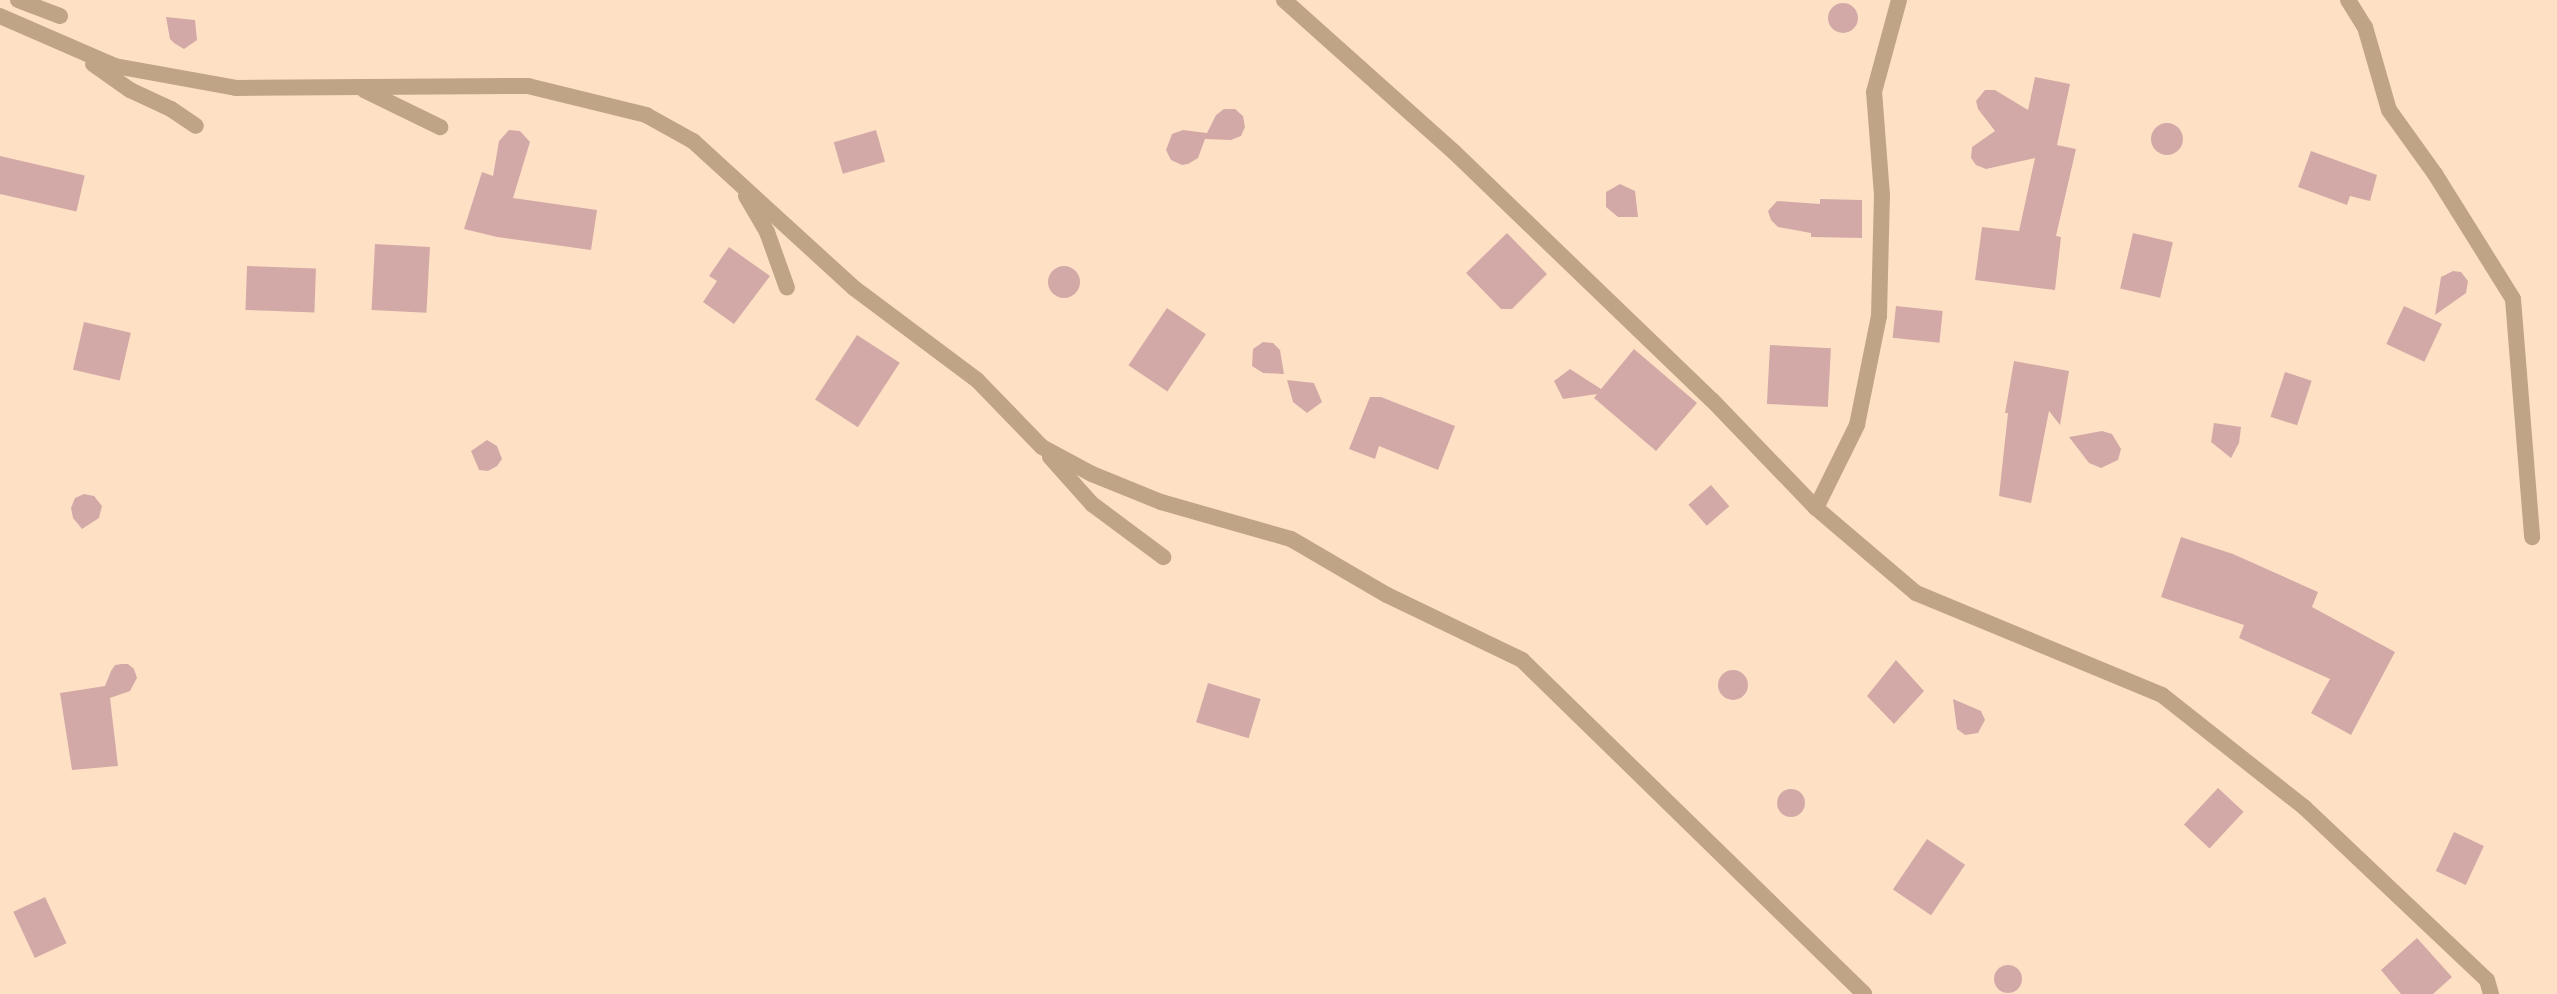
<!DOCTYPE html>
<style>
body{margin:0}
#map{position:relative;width:2557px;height:994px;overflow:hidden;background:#fee1c5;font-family:Roboto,sans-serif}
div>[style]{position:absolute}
.building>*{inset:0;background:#d3a9a7;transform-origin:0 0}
.round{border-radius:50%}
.minor>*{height:16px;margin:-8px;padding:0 8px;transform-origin:8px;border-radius:8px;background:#bfa586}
span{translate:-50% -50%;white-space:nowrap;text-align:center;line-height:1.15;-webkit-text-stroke:5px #fee1c5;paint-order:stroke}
</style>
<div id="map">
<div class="building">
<i class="round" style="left:1828px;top:3px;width:30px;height:30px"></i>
<i style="clip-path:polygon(166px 17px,195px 20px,197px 40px,184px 49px,174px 43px,170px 39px)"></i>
<i style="clip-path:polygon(2035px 77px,2070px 84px,2057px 145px,2076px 149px,2056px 236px,2061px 237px,2055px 290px,1975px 280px,1982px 227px,2019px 231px,2035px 158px,1986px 169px,1976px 165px,1971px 158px,1972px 147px,1995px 131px,1978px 109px,1976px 101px,1985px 90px,1995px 90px,2028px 110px)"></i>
<i style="clip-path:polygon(1224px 109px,1235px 109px,1243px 116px,1245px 127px,1241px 136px,1231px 140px,1205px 139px,1198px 158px,1188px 164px,1182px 165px,1171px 160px,1166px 150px,1172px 134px,1183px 130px,1207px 133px,1216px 115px)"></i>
<i class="round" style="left:2151px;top:123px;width:32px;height:32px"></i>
<i style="clip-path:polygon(509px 130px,520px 131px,530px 142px,513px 198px,597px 210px,591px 250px,497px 237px,464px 229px,482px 172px,493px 176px,499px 141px)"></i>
<i style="left:876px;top:130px;width:33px;height:44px;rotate:74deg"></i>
<i style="clip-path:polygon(2311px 151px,2377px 175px,2370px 201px,2350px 196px,2347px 205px,2298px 187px)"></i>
<i style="left:0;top:156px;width:87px;height:37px;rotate:13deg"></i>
<i style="clip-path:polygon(1620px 184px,1635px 191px,1638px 217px,1618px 217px,1606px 207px,1606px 192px)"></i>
<i style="clip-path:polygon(1820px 199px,1862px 200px,1862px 238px,1811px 237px,1811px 233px,1778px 227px,1771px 220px,1768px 211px,1777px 201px,1820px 204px)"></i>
<i style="clip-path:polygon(1507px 233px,1547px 274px,1512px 309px,1501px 309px,1466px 273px)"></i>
<i style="left:2133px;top:233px;width:41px;height:57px;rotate:13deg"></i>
<i style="left:375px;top:244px;width:55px;height:66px;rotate:3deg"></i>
<i style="clip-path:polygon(729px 247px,770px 276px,734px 324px,703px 302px,717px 281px,709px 276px)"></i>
<i class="round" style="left:1048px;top:266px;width:32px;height:32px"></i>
<i style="left:247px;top:266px;width:69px;height:44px;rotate:2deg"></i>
<i style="clip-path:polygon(2453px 271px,2461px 272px,2468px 281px,2466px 293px,2435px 315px,2441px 277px)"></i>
<i style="left:1896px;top:306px;width:47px;height:32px;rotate:6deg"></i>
<i style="left:2404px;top:306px;width:42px;height:42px;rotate:25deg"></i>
<i style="left:1167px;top:308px;width:47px;height:69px;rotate:34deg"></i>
<i style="left:84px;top:322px;width:48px;height:49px;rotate:13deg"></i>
<i style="left:857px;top:335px;width:51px;height:77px;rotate:33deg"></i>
<i style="clip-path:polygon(1263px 342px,1273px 343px,1280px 350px,1284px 374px,1263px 373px,1252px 366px,1253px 349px)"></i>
<i style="left:1770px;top:345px;width:61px;height:59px;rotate:3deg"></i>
<i style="clip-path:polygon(1634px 349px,1697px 403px,1656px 451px,1594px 398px,1597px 394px,1563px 399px,1554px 381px,1570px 369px,1601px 389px)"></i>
<i style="clip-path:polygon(2014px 361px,2069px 371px,2060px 425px,2049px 411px,2031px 503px,1999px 496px,2008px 413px,2005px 413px)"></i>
<i style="left:2285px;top:372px;width:28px;height:47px;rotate:18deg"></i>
<i style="clip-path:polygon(1287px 380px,1314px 383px,1322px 402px,1307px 413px,1293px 402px)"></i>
<i style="clip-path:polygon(1370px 397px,1381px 397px,1455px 426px,1438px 470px,1379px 446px,1375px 459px,1349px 449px)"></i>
<i style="clip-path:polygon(2214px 423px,2241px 427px,2239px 443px,2231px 458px,2211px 442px)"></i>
<i style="clip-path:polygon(2102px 431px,2112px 434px,2121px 449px,2118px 460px,2101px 468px,2089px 463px,2069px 437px)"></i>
<i style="clip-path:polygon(487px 440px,497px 446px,502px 459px,497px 466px,488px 471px,479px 470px,471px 451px)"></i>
<i style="left:1711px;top:485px;width:28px;height:30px;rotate:49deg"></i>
<i style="clip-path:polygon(84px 494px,94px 496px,102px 506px,99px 518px,82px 529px,73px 518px,71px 508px,75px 498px)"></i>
<i style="clip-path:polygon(2181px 537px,2233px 554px,2318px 592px,2312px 607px,2395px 652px,2351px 735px,2311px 713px,2330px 679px,2239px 638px,2244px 625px,2161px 597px)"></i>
<i style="clip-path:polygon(1896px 660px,1924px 691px,1894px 724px,1867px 696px)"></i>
<i style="clip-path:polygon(122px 664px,128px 664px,134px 669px,137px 678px,130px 691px,110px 698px,118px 766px,72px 770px,60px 693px,105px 686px,111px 671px,115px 665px)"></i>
<i class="round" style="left:1718px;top:670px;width:30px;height:30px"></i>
<i style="left:1208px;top:683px;width:55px;height:41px;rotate:17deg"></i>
<i style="clip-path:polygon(1953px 699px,1981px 711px,1985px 720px,1978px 733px,1965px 735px,1957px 729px)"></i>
<i style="left:2218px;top:788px;width:35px;height:50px;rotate:43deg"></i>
<i class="round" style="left:1777px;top:789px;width:28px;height:28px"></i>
<i style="left:2454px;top:832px;width:33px;height:43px;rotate:25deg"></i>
<i style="left:1927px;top:839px;width:46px;height:61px;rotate:34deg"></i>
<i style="left:45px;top:897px;width:51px;height:35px;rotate:65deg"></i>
<i style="clip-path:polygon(2417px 938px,2452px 977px,2433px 994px,2401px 994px,2381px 970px)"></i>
<i class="round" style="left:1994px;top:965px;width:28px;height:28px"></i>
</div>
<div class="minor">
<i style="left:18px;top:0;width:45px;rotate:20.9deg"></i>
<i style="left:1284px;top:0;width:228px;rotate:41.8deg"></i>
<i style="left:1454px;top:152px;width:358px;rotate:43.9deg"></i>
<i style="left:1712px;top:400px;width:150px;rotate:46.1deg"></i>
<i style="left:1816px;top:508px;width:131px;rotate:40.4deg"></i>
<i style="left:1916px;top:593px;width:266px;rotate:22.5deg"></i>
<i style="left:2162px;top:695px;width:182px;rotate:38.3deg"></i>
<i style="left:2305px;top:808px;width:250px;rotate:43.4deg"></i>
<i style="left:2487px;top:980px;width:15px;rotate:74deg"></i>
<i style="left:2348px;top:0;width:32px;rotate:58deg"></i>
<i style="left:2365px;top:27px;width:86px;rotate:73.9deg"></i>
<i style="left:2389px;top:110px;width:79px;rotate:54.3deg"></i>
<i style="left:2435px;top:174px;width:147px;rotate:58deg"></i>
<i style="left:2513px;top:299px;width:239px;rotate:85.4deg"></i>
<i style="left:0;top:16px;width:125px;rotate:23.5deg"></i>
<i style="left:115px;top:66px;width:123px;rotate:10.3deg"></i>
<i style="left:236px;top:88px;width:292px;rotate:-0.4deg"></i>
<i style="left:528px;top:86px;width:122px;rotate:13.8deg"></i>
<i style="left:646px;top:115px;width:54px;rotate:29deg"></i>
<i style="left:693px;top:141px;width:218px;rotate:42.4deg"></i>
<i style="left:854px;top:288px;width:154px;rotate:36.8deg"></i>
<i style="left:977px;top:380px;width:93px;rotate:45.9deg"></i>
<i style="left:1042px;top:447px;width:57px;rotate:28.4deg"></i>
<i style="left:1092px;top:474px;width:74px;rotate:22.1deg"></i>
<i style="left:1161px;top:502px;width:135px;rotate:15.9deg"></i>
<i style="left:1291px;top:539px;width:111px;rotate:30.3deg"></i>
<i style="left:1387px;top:595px;width:150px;rotate:25.7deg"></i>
<i style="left:1522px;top:660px;width:478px;rotate:44.3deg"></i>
<i style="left:93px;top:64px;width:45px;rotate:35.1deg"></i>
<i style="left:130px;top:90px;width:45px;rotate:24.9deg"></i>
<i style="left:171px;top:109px;width:30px;rotate:34deg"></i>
<i style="left:364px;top:90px;width:85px;rotate:26deg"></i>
<i style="left:746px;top:196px;width:42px;rotate:59.7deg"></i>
<i style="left:767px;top:232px;width:59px;rotate:70.3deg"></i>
<i style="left:1050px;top:457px;width:63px;rotate:48.2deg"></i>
<i style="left:1092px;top:504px;width:89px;rotate:36.7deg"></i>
<i style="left:1816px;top:508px;width:93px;rotate:-63.7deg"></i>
<i style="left:1857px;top:425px;width:111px;rotate:-78.6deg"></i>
<i style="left:1879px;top:316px;width:121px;rotate:-88.6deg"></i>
<i style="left:1882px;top:195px;width:103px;rotate:-94.4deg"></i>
<i style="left:1874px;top:92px;width:95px;rotate:-74.8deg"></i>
</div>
</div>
